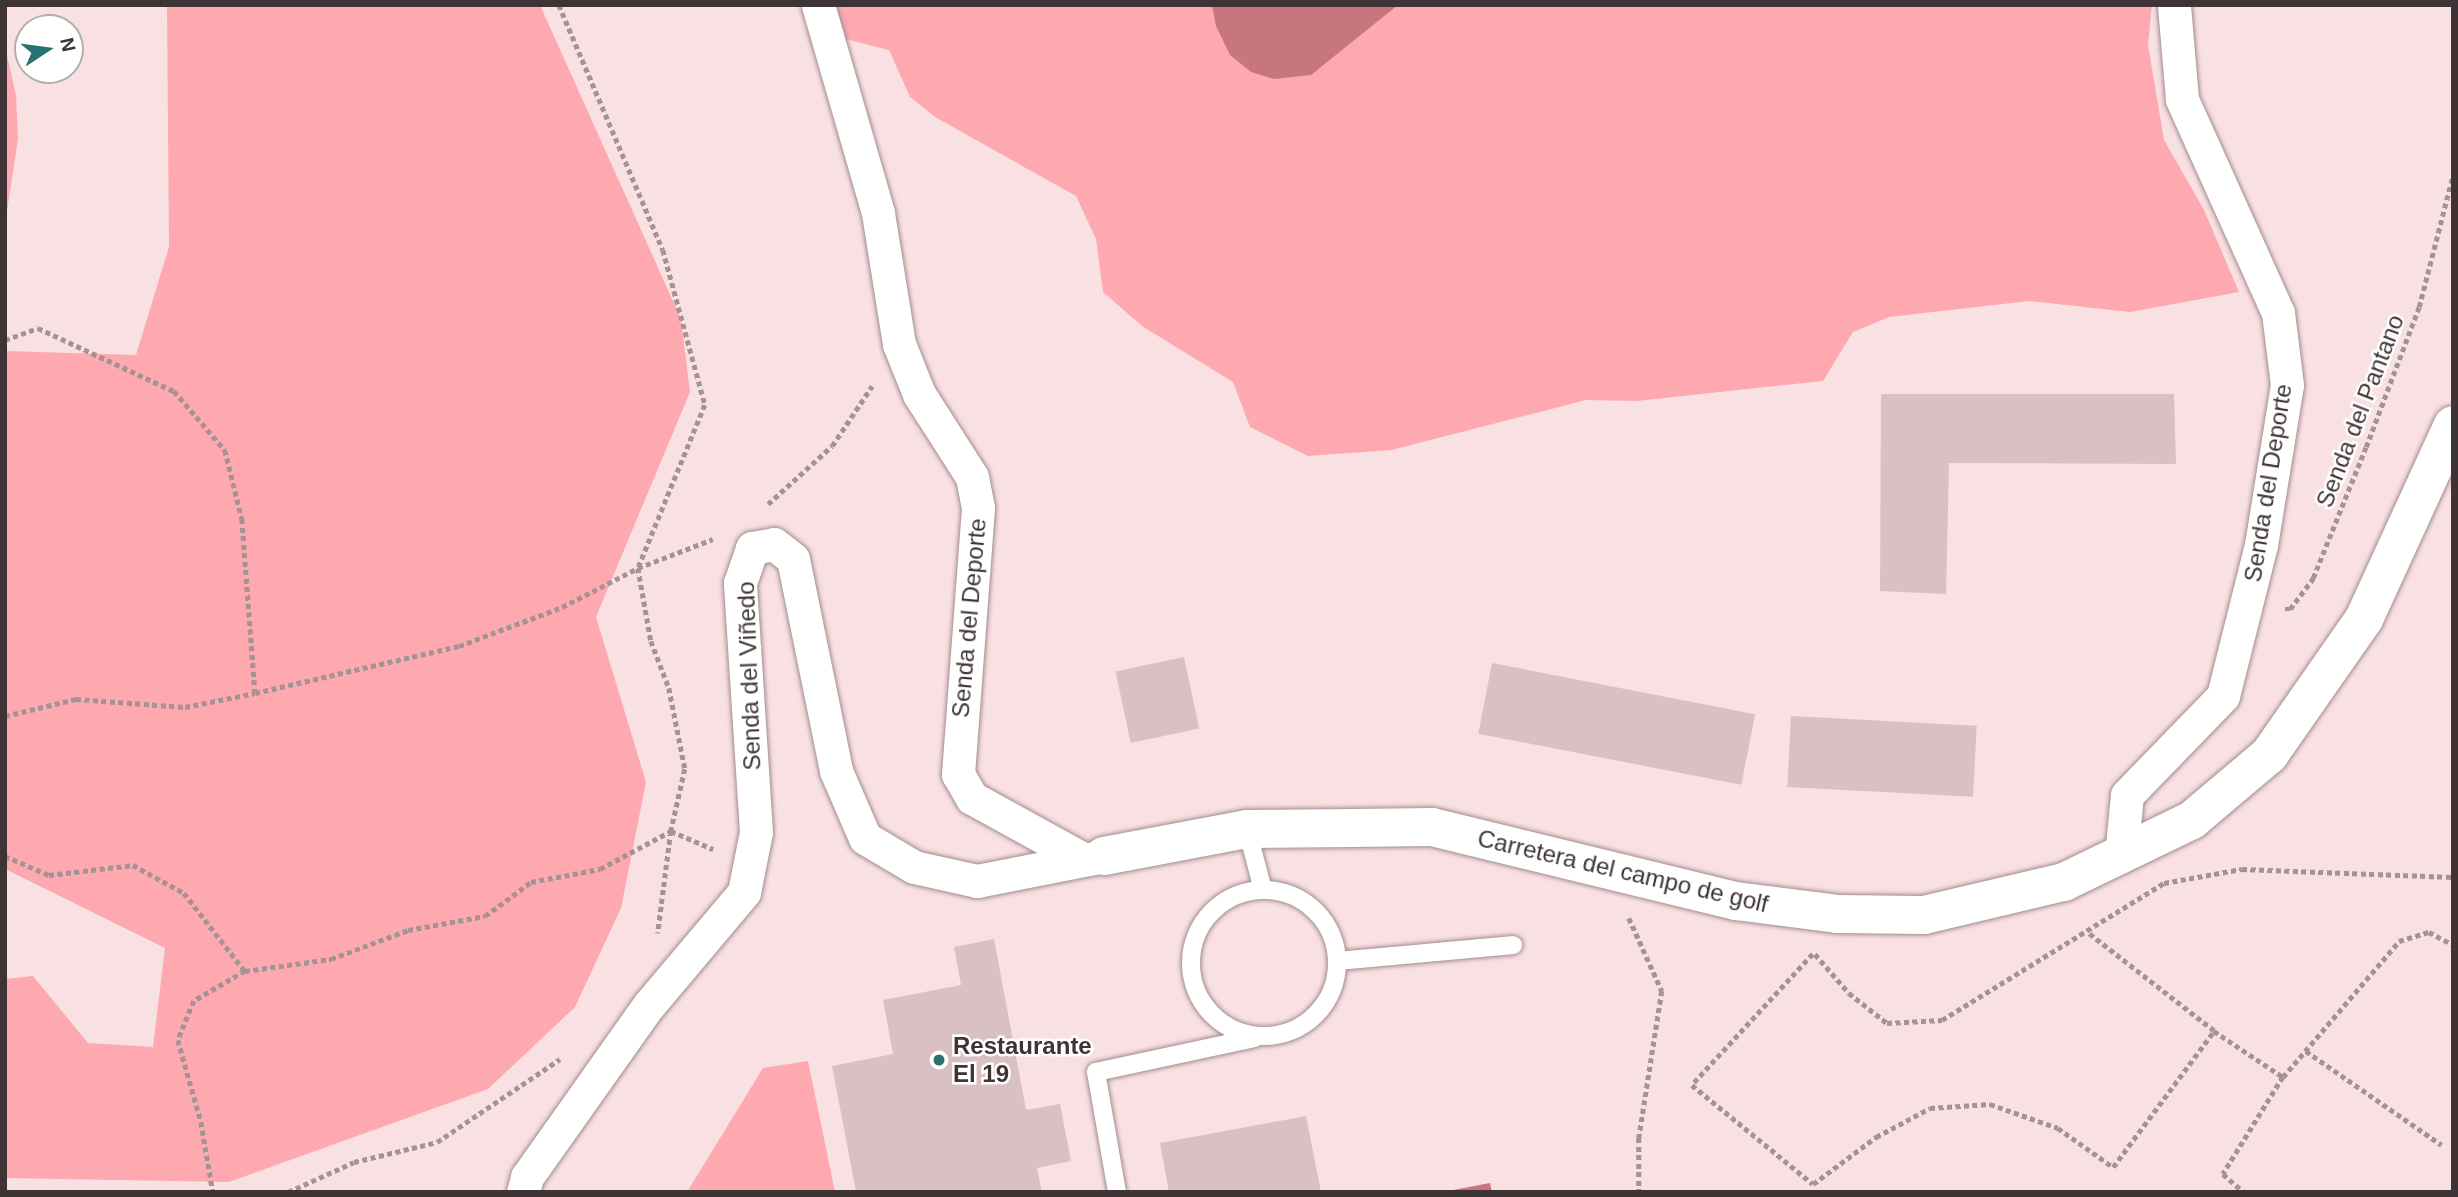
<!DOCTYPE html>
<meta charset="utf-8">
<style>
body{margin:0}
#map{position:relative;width:2458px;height:1197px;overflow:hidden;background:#f9e0e2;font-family:Helvetica,sans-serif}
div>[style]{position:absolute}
.green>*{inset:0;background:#fda9af}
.water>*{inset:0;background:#c8767e}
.building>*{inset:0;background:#d9c1c3;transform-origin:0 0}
.path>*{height:4.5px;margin-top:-2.25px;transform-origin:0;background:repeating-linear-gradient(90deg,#a49294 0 5px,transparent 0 8.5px)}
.roads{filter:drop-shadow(0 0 2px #a28c8d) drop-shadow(0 0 2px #a28c8d)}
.lane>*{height:18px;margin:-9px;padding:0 9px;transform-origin:9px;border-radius:9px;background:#fff}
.lane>.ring{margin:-9px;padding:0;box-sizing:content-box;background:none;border:18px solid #fff;border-radius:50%}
.street>*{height:33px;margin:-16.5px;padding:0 16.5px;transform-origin:16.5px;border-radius:16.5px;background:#fff}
.secondary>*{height:38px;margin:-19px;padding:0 19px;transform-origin:19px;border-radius:19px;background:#fff}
.dots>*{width:19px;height:19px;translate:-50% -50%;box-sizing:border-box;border:4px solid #fff;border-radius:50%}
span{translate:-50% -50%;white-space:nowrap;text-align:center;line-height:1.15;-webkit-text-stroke:5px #fff;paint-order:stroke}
.street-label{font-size:24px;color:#3e3435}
.poi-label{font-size:24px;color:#3e3435;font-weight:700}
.left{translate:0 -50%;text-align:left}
.frame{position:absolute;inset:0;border:7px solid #3e3435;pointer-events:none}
.north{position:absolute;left:14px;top:14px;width:70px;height:70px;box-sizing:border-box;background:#fff;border:2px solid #b2aeae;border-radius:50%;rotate:77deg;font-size:19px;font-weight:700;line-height:28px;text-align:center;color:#3e3435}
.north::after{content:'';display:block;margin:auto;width:24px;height:32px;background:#287372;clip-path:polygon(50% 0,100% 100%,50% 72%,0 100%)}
</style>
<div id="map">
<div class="green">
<i style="clip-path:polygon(167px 5px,540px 5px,681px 319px,690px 392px,596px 617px,646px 782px,621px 908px,575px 1007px,488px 1089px,229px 1182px,5px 1178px,5px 979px,33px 976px,88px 1043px,153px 1047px,165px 948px,5px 869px,5px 351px,136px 355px,169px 247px)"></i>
<i style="clip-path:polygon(836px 5px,2152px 5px,2148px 45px,2164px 140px,2204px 210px,2239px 292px,2130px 312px,2029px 301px,1889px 317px,1853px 332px,1823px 381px,1636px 401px,1586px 400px,1391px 450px,1308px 456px,1250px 427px,1233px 382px,1142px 326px,1103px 292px,1096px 239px,1076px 196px,935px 117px,910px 97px,889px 50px,846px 39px)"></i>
<i style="clip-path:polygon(5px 47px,16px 95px,18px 139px,5px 224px)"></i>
<i style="clip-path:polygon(808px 1061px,835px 1192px,687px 1192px,763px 1068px)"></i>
</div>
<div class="water">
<i style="clip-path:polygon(1212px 5px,1398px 5px,1311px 75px,1274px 79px,1251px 72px,1230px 55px,1216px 26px)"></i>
<i style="clip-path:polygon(1490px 1183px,1492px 1192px,1443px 1192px)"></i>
</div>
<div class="building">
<i style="clip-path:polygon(1881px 394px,2174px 394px,2176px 464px,1949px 463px,1946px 594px,1880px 591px)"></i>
<i style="left:1184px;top:657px;width:73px;height:70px;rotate:78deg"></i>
<i style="left:1492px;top:663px;width:268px;height:72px;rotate:11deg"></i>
<i style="left:1791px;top:716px;width:186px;height:71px;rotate:3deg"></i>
<i style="clip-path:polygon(994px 939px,1026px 1110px,1060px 1104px,1071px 1161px,1037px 1168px,1042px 1192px,856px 1192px,832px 1066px,893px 1054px,883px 1000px,961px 985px,954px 947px)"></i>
<i style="clip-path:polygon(1306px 1116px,1321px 1192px,1169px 1192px,1160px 1143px)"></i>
</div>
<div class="path">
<i style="left:559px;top:5px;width:266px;rotate:67deg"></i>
<i style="left:663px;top:250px;width:161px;rotate:74.8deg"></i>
<i style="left:705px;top:405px;width:176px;rotate:112.3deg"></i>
<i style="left:638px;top:568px;width:74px;rotate:79.9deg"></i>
<i style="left:651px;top:641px;width:50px;rotate:69deg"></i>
<i style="left:669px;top:688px;width:83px;rotate:78.8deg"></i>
<i style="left:685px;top:769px;width:64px;rotate:102.7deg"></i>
<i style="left:671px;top:831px;width:103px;rotate:97.3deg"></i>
<i style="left:5px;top:340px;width:35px;rotate:-20deg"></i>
<i style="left:38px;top:328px;width:150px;rotate:24.9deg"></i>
<i style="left:174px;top:391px;width:78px;rotate:49.2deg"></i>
<i style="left:225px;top:450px;width:71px;rotate:76.2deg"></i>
<i style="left:242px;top:519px;width:174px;rotate:85.7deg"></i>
<i style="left:255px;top:693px;width:209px;rotate:-13deg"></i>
<i style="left:459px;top:646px;width:110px;rotate:-20.7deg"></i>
<i style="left:562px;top:607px;width:85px;rotate:-27.2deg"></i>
<i style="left:638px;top:568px;width:80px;rotate:-21.1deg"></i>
<i style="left:768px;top:504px;width:86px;rotate:-42.2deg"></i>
<i style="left:832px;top:446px;width:72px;rotate:-56.3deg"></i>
<i style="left:2285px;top:609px;width:5px"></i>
<i style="left:2290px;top:609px;width:39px;rotate:-53deg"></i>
<i style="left:2313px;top:578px;width:141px;rotate:-68deg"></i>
<i style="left:2366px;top:447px;width:150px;rotate:-69.3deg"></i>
<i style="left:2419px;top:307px;width:136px;rotate:-75.6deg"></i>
<i style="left:5px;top:716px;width:73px;rotate:-13.5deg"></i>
<i style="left:76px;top:699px;width:109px;rotate:4.2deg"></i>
<i style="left:185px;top:707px;width:71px;rotate:-11.3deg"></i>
<i style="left:5px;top:856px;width:48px;rotate:23.4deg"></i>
<i style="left:49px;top:875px;width:85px;rotate:-6.8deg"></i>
<i style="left:133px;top:865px;width:58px;rotate:28.8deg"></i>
<i style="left:184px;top:893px;width:99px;rotate:52deg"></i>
<i style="left:245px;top:971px;width:59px;rotate:149.5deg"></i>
<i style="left:194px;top:1001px;width:42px;rotate:112.3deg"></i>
<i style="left:178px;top:1040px;width:85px;rotate:74.3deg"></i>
<i style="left:201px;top:1122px;width:71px;rotate:80.3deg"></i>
<i style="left:1629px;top:918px;width:80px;rotate:65.7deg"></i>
<i style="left:1662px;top:991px;width:149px;rotate:98.9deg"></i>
<i style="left:1639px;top:1138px;width:54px;rotate:90deg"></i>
<i style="left:1813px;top:954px;width:178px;rotate:132.7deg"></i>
<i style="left:1692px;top:1085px;width:156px;rotate:39.3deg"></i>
<i style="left:1813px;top:1184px;width:79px;rotate:-36.7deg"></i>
<i style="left:1876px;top:1137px;width:61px;rotate:-28.2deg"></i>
<i style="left:1930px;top:1108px;width:60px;rotate:-3.8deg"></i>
<i style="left:1990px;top:1104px;width:72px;rotate:19.4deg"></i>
<i style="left:2058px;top:1128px;width:67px;rotate:35.3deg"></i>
<i style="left:2113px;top:1167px;width:169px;rotate:-53.4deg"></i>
<i style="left:2214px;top:1031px;width:160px;rotate:-142.1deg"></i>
<i style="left:1815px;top:954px;width:52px;rotate:48.9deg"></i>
<i style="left:1849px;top:993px;width:48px;rotate:38.3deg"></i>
<i style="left:1887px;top:1023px;width:55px;rotate:-3.1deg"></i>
<i style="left:1942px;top:1020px;width:261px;rotate:-31.7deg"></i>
<i style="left:2164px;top:883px;width:79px;rotate:-10.2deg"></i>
<i style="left:2242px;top:869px;width:211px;rotate:2.2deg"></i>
<i style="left:245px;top:971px;width:87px;rotate:-7.9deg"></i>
<i style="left:331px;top:959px;width:82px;rotate:-20.6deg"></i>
<i style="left:408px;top:930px;width:78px;rotate:-10.3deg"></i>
<i style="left:485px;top:916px;width:57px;rotate:-36.5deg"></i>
<i style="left:531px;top:882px;width:70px;rotate:-10.7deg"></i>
<i style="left:600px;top:869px;width:81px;rotate:-28.2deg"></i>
<i style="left:671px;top:831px;width:46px;rotate:23.2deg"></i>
<i style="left:2214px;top:1031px;width:83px;rotate:33.7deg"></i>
<i style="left:2283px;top:1077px;width:114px;rotate:121.7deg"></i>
<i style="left:2223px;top:1174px;width:28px;rotate:41deg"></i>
<i style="left:2306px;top:1051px;width:165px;rotate:34.7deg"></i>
<i style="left:2283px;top:1077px;width:179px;rotate:-49.5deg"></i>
<i style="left:2399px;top:941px;width:31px;rotate:-17deg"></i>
<i style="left:2429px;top:932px;width:27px;rotate:28deg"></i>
<i style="left:288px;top:1192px;width:72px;rotate:-24.4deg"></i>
<i style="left:354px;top:1162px;width:85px;rotate:-13.5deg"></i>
<i style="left:437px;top:1142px;width:148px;rotate:-34deg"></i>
<i style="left:1988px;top:1192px;width:22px"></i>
</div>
<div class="roads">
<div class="lane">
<i style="left:1247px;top:829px;width:63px;rotate:75.3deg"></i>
<i class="ring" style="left:1191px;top:890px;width:128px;height:128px"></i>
<i style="left:1338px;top:961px;width:176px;rotate:-5.2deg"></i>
<i style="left:1117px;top:1192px;width:122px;rotate:-99.9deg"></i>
<i style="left:1096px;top:1072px;width:162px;rotate:-12.1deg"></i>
</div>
<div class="street">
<i style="left:818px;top:5px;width:216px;rotate:73.9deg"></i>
<i style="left:878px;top:213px;width:133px;rotate:80.9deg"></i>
<i style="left:899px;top:344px;width:54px;rotate:68.2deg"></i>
<i style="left:919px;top:394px;width:98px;rotate:57.4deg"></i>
<i style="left:972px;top:477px;width:32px;rotate:79deg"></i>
<i style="left:978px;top:508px;width:267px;rotate:94.3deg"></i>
<i style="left:958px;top:774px;width:28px;rotate:60deg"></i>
<i style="left:972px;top:798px;width:124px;rotate:28.8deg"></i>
<i style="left:2121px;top:856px;width:61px;rotate:-84.4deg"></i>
<i style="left:2127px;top:795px;width:138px;rotate:-45.9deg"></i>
<i style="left:2223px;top:696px;width:156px;rotate:-75.9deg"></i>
<i style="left:2261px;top:545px;width:162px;rotate:-80.8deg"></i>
<i style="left:2287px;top:385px;width:73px;rotate:-97.1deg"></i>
<i style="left:2278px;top:313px;width:235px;rotate:-114.2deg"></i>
<i style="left:2182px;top:99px;width:94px;rotate:-94.9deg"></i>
<i style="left:523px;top:1192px;width:16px;rotate:-75deg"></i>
<i style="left:527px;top:1177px;width:211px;rotate:-54.7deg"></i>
<i style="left:649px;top:1005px;width:148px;rotate:-49.9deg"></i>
<i style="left:744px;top:892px;width:61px;rotate:-78.7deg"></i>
<i style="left:756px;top:832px;width:250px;rotate:-93.7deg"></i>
<i style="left:740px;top:583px;width:37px;rotate:-71deg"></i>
<i style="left:752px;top:548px;width:22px;rotate:-10deg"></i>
<i style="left:774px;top:544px;width:24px;rotate:38deg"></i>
<i style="left:793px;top:559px;width:216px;rotate:78.5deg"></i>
<i style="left:836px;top:771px;width:73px;rotate:66.6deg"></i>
<i style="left:865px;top:838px;width:57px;rotate:30.6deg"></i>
<i style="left:914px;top:867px;width:65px;rotate:12.5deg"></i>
<i style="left:977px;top:881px;width:129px;rotate:-11.1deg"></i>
</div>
<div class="secondary">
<i style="left:1104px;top:856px;width:146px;rotate:-10.7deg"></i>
<i style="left:1247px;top:829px;width:185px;rotate:-0.6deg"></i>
<i style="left:1432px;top:827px;width:313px;rotate:13.7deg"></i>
<i style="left:1736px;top:901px;width:102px;rotate:7.3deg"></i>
<i style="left:1837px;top:914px;width:87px;rotate:0.7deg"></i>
<i style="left:1924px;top:915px;width:144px;rotate:-13.3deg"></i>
<i style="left:2064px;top:882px;width:142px;rotate:-25.8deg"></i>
<i style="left:2192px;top:820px;width:101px;rotate:-40.2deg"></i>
<i style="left:2269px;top:755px;width:166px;rotate:-55.1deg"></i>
<i style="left:2364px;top:619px;width:213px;rotate:-65.4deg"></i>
</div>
</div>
<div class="dots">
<i style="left:939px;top:1060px;background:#287372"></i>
</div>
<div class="street-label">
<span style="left:2360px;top:411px;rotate:-69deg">Senda del Pantano</span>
<span style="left:2268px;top:483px;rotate:-81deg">Senda del Deporte</span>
<span style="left:969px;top:618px;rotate:-85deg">Senda del Deporte</span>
<span style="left:749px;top:676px;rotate:-92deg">Senda del Viñedo</span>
<span style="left:1623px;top:871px;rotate:13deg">Carretera del campo de golf</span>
</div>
<div class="poi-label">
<span class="left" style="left:953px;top:1060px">Restaurante<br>El 19</span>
</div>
<div class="frame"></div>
<div class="north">N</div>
</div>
